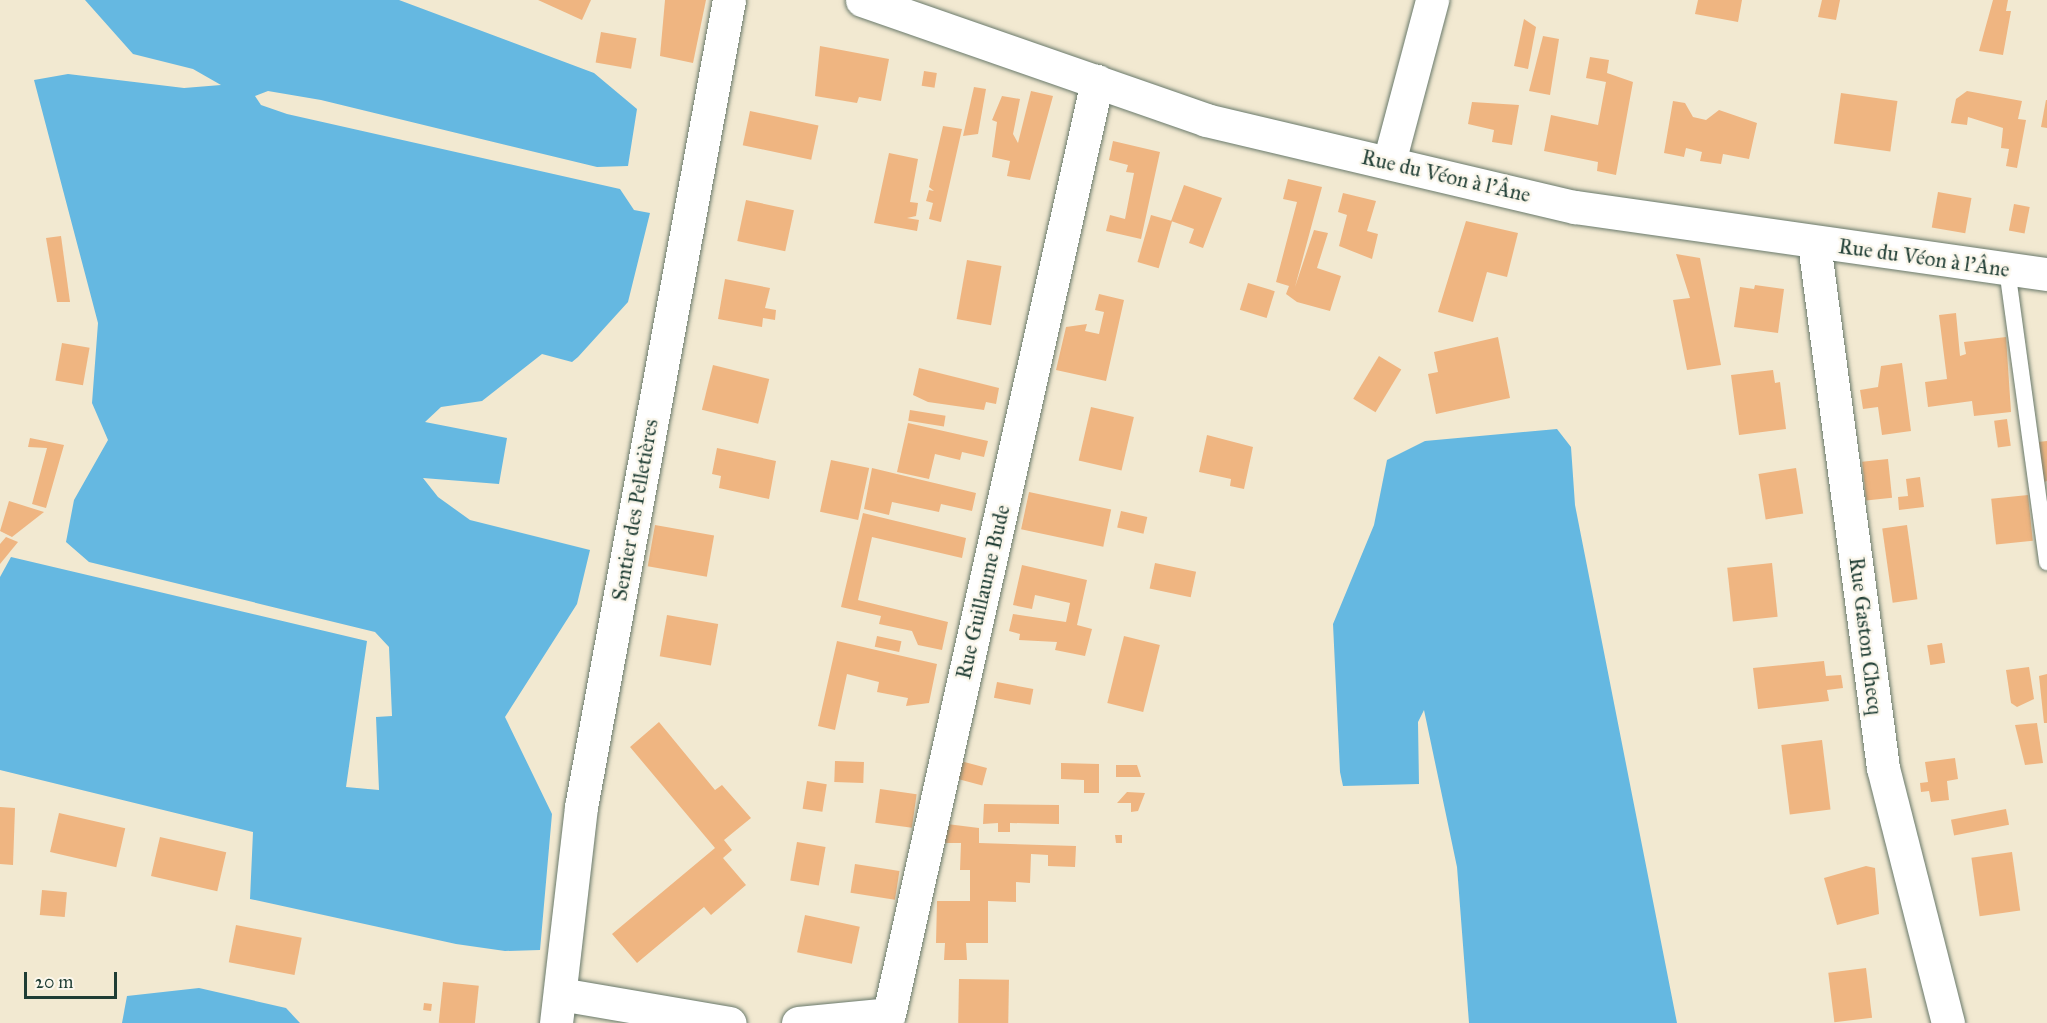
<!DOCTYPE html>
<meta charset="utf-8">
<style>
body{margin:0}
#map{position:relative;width:2047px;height:1023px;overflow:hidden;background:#f2e9d1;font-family:"IM FELL Great Primer",serif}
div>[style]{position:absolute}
.water>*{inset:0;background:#65b8e1}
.building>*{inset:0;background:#efb581;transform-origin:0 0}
.roads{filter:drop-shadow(0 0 2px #69796b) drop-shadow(0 0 2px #69796b)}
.service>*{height:16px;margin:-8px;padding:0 8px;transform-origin:8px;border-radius:8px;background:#fff}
.minor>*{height:33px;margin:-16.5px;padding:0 16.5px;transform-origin:16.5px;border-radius:16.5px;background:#fff}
span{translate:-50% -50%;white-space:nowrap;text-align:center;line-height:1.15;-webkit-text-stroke:5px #fbf7ec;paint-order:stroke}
.street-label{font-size:21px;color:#1f3d34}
.scale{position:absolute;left:24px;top:972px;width:93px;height:27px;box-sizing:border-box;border:3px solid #1f3d34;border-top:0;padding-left:8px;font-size:18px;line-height:21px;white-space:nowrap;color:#1f3d34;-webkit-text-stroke:4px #fbf7ec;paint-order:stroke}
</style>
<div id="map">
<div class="water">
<i style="clip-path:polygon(85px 0,399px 0,594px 73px,637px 109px,628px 166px,597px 167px,321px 100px,268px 91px,255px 96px,261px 105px,287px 114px,620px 189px,634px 210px,650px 213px,628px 302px,578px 357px,572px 362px,542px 354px,482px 401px,441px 407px,425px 422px,507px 438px,499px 484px,423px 478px,438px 497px,470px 520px,590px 550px,577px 604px,505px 717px,552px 814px,540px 950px,505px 951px,456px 944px,250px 899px,253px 832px,0 770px,0 577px,11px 557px,367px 641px,346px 787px,379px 790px,376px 717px,392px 716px,389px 647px,375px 632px,89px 562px,66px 542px,74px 500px,108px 440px,92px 403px,98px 323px,34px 80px,68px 74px,184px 88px,221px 85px,193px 69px,133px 54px)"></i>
<i style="clip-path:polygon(1557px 429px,1571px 447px,1575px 505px,1677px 1023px,1469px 1023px,1457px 867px,1424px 710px,1418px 722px,1419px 784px,1343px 786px,1340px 772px,1333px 624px,1374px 525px,1387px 460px,1425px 441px)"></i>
<i style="clip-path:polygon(199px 988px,286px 1008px,300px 1023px,122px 1023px,127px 996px)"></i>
</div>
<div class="building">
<i style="clip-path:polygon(538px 0,591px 0,582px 20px)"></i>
<i style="clip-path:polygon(665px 0,706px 0,693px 63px,660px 56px)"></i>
<i style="clip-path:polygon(1698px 0,1742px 0,1738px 22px,1695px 14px)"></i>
<i style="clip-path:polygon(1822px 0,1840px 0,1836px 20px,1818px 17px)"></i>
<i style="clip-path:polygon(1993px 0,2008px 0,2006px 11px,2011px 11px,2003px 55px,1979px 51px)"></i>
<i style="clip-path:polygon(1524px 19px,1536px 27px,1528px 69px,1514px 66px)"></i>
<i style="left:601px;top:32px;width:36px;height:31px;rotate:10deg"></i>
<i style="clip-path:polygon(1543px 36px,1559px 39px,1550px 95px,1529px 91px)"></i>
<i style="clip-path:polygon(820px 46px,889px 59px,881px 101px,859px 97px,857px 103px,815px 96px)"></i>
<i style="clip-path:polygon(1590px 57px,1609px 60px,1607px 73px,1633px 82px,1616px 175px,1597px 171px,1598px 162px,1544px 151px,1551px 115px,1598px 125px,1606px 82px,1586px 78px)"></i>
<i style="left:924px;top:71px;width:13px;height:15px;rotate:9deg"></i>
<i style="clip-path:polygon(974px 87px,986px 89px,978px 134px,963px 136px)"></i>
<i style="clip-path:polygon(1031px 91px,1053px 96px,1030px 180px,1007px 176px,1010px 161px,992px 157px,997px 122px,992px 120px,1002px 96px,1020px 99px,1013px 134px,1018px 143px)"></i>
<i style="clip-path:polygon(1967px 91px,2022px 101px,2018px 119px,2026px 120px,2017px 168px,2006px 166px,2009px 149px,2001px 148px,2003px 128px,1968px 117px,1967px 125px,1951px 123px,1956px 99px)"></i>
<i style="left:1841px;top:93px;width:57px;height:51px;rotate:8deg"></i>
<i style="clip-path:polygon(2046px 100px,2047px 100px,2047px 128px,2041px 127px)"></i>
<i style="clip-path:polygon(1673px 101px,1685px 103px,1693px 117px,1706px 120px,1719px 110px,1757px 123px,1749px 159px,1723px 154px,1721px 164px,1700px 161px,1702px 152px,1686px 148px,1684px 157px,1664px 153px)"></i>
<i style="clip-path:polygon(1472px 102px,1519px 105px,1512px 145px,1492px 142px,1494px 130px,1468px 124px)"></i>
<i style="left:750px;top:111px;width:70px;height:35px;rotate:12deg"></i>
<i style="clip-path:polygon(943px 126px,962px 129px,941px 222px,929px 219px,933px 203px,926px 201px,929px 190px,934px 191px,929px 187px)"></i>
<i style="clip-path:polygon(1113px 141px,1160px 152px,1141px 239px,1106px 231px,1110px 215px,1125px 219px,1134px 173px,1126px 172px,1128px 165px,1109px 160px)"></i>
<i style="clip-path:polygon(889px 153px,918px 159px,910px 202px,918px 203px,916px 216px,907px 218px,919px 220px,917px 231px,874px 223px)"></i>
<i style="clip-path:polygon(1288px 179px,1322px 187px,1295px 287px,1314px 230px,1328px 233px,1317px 268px,1341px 276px,1330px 311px,1297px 302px,1286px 294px,1289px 286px,1276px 282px,1297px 202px,1283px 199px)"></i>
<i style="clip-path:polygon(1184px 185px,1222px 198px,1203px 248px,1189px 243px,1194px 229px,1171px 221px)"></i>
<i style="left:1938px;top:192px;width:34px;height:36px;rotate:10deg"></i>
<i style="clip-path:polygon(1343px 193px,1376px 201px,1367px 231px,1378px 234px,1372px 259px,1339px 246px,1347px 215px,1338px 212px)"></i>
<i style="left:746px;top:200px;width:49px;height:42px;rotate:12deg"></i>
<i style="left:2014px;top:204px;width:16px;height:27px;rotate:11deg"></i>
<i style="left:1151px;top:215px;width:22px;height:49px;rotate:16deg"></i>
<i style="clip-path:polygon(1466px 221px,1518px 233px,1507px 277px,1487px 272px,1473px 322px,1438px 312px)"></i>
<i style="clip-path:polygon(61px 236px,70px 302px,57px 302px,46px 238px)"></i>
<i style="clip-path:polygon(1676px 254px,1700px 258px,1721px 365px,1687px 370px,1673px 300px,1690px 298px)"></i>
<i style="left:967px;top:260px;width:35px;height:60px;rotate:10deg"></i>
<i style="clip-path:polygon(725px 279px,770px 288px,765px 308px,776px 310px,775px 320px,763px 318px,762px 327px,718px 319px)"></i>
<i style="left:1248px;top:283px;width:28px;height:28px;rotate:17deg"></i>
<i style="clip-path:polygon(1755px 285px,1784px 289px,1778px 333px,1734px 327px,1740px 287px,1754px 289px)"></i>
<i style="clip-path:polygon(1099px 294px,1124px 300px,1106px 381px,1056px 370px,1066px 327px,1087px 324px,1085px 331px,1099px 334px,1104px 312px,1095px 310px)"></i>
<i style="clip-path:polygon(1956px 313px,1960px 356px,1966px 354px,1964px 342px,2006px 337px,2011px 412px,1974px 416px,1972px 401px,1928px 407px,1925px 382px,1947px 379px,1939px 315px)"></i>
<i style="clip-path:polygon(1498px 337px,1510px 398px,1436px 414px,1428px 374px,1438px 372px,1434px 352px)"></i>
<i style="left:62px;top:343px;width:28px;height:38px;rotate:10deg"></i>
<i style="left:1379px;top:356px;width:26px;height:50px;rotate:31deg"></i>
<i style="clip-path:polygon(1902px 363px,1911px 431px,1882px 435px,1878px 407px,1863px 409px,1860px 390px,1878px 387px,1881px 366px)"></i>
<i style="left:713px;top:365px;width:58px;height:46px;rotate:14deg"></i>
<i style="clip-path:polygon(919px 368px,999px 388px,996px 404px,986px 402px,984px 410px,928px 402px,913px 395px)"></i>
<i style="clip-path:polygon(1773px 370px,1775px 383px,1780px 382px,1786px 429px,1739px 435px,1731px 375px)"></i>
<i style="left:1091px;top:407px;width:44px;height:55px;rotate:13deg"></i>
<i style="left:910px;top:410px;width:36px;height:11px;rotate:9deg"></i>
<i style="left:2007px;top:419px;width:27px;height:13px;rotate:82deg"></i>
<i style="clip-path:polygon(908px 423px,988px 441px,984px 457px,962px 452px,960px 460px,935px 454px,929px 479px,897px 472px)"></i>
<i style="clip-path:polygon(1207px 435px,1253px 447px,1244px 489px,1230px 486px,1231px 479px,1199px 472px)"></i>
<i style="clip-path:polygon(30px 438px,64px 445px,46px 508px,32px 504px,47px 448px,28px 447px)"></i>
<i style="clip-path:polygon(2047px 441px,2047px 481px,2044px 482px,2038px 442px)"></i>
<i style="clip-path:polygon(717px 448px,776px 461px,769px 499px,719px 488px,721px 476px,712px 474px)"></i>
<i style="left:1888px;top:459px;width:39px;height:26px;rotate:84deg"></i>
<i style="left:831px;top:460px;width:39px;height:53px;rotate:12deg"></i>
<i style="clip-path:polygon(872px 468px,976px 493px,972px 511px,941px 504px,939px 512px,892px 502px,889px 515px,864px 509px)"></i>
<i style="left:1796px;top:468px;width:46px;height:38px;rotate:81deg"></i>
<i style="clip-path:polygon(1920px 477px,1924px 507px,1899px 510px,1898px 497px,1908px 496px,1906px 479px)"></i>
<i style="left:1029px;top:492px;width:84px;height:38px;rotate:12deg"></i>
<i style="left:2028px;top:495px;width:46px;height:37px;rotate:84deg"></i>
<i style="clip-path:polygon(9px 501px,44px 512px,12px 537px,0 531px)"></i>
<i style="left:1121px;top:511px;width:27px;height:17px;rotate:13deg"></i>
<i style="clip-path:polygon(863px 513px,966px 538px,962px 558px,872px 537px,858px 600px,948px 622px,942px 650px,918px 645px,912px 631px,879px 624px,881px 616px,841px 607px)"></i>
<i style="left:655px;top:525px;width:60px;height:42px;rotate:10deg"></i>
<i style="left:1907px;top:525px;width:75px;height:25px;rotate:82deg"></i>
<i style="clip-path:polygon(6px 537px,18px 542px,0 564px,0 544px)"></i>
<i style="left:1155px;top:563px;width:42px;height:26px;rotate:12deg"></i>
<i style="left:1772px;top:563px;width:54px;height:45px;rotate:84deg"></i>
<i style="clip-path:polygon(1022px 565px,1087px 580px,1077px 625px,1092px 629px,1085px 656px,1055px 650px,1057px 642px,1019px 640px,1020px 634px,1009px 631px,1013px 614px,1066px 622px,1070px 603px,1035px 595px,1032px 609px,1013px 605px)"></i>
<i style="left:667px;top:615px;width:52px;height:42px;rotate:10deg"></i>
<i style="left:877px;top:636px;width:25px;height:11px;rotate:12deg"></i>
<i style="left:1124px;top:636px;width:37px;height:69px;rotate:14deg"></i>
<i style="clip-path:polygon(837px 641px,937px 664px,929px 703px,906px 706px,908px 698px,877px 692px,879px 682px,847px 674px,835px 730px,818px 726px)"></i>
<i style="left:1942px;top:643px;width:20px;height:15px;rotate:81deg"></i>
<i style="clip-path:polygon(1824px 661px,1826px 676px,1841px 675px,1842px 681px,1843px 688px,1827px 690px,1829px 701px,1758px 709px,1753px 668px)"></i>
<i style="clip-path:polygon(2029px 667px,2034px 699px,2017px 707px,2011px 703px,2006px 670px)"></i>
<i style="clip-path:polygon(2047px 674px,2047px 723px,2044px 723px,2039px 676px)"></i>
<i style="left:997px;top:682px;width:37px;height:16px;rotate:11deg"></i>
<i style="clip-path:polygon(659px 722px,715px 790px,722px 785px,751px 818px,724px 840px,732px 850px,723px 858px,746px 885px,711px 915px,704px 907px,637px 963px,612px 934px,715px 848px,630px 747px)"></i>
<i style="clip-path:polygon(2037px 723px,2043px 763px,2025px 765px,2015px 725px)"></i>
<i style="left:1822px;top:740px;width:70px;height:41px;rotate:83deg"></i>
<i style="clip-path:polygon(1955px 758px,1958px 779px,1947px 781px,1949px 800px,1931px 802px,1929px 791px,1921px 792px,1920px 783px,1928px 782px,1925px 762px)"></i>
<i style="left:957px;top:760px;width:31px;height:18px;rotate:15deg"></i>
<i style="left:835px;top:761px;width:29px;height:21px;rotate:2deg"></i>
<i style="clip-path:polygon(1061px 763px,1099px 764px,1099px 793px,1084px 793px,1084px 780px,1061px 779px)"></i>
<i style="clip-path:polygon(1116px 765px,1137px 765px,1141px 777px,1116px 777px)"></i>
<i style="left:807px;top:781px;width:20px;height:28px;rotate:9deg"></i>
<i style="left:880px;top:789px;width:37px;height:34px;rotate:8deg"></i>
<i style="clip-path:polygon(1127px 792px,1145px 793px,1138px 811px,1131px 812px,1131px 803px,1117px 803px)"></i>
<i style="clip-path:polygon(984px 804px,1059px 805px,1059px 824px,1010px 823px,1010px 832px,998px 832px,998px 823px,983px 824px)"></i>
<i style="clip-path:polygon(0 807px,15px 808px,13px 865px,0 864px)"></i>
<i style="left:2006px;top:809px;width:16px;height:56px;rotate:79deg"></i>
<i style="left:59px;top:813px;width:68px;height:40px;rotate:13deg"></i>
<i style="clip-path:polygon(947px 824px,979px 828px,979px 843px,1076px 846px,1075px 867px,1048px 866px,1048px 855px,1031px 854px,1030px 883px,1016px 882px,1016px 902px,988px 901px,988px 943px,966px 943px,967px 960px,944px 960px,945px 943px,936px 943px,937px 901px,970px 901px,970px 870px,960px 870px,961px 843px,945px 843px)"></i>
<i style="clip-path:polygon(1115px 835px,1122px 835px,1122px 843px,1116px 843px)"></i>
<i style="left:160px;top:837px;width:68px;height:40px;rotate:13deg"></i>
<i style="left:797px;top:842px;width:29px;height:39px;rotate:10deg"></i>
<i style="left:2012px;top:852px;width:59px;height:41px;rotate:82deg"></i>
<i style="left:855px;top:864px;width:45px;height:29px;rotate:9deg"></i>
<i style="clip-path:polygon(1866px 866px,1875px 868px,1879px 914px,1837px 925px,1824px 878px)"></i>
<i style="left:42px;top:890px;width:25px;height:25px;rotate:5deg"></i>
<i style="left:805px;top:915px;width:56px;height:38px;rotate:12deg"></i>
<i style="left:236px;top:925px;width:67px;height:38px;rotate:11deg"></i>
<i style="left:1866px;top:968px;width:50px;height:38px;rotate:83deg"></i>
<i style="left:959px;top:979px;width:50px;height:44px;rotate:1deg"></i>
<i style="left:443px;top:982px;width:36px;height:41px;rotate:6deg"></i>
<i style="left:424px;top:1003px;width:8px;height:7px;rotate:7deg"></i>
</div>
<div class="roads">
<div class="service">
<i style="left:2007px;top:269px;width:296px;rotate:82.2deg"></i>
</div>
<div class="minor">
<i style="left:862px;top:0;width:364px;rotate:19.2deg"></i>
<i style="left:1206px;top:120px;width:379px;rotate:13.3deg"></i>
<i style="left:1575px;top:207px;width:477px;rotate:8.1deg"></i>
<i style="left:1389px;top:162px;width:168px;rotate:-75.1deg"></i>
<i style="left:1814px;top:243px;width:530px;rotate:82.51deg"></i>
<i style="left:1883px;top:768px;width:263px;rotate:75.7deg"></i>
<i style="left:560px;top:994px;width:172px;rotate:9.7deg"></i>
<i style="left:556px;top:1023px;width:217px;rotate:-83.4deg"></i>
<i style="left:581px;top:807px;width:820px;rotate:-79.61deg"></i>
<i style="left:798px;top:1023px;width:91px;rotate:-5.6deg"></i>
<i style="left:889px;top:1014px;width:956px;rotate:-77.43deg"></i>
</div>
</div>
<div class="street-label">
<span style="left:1446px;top:176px;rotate:13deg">Rue du Véon à l'Âne</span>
<span style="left:1924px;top:258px;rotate:8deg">Rue du Véon à l'Âne</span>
<span style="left:635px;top:510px;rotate:-80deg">Sentier des Pelletières</span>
<span style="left:983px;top:592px;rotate:-77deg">Rue Guillaume Bude</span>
<span style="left:1866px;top:636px;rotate:83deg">Rue Gaston Checq</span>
</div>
<div class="scale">20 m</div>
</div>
